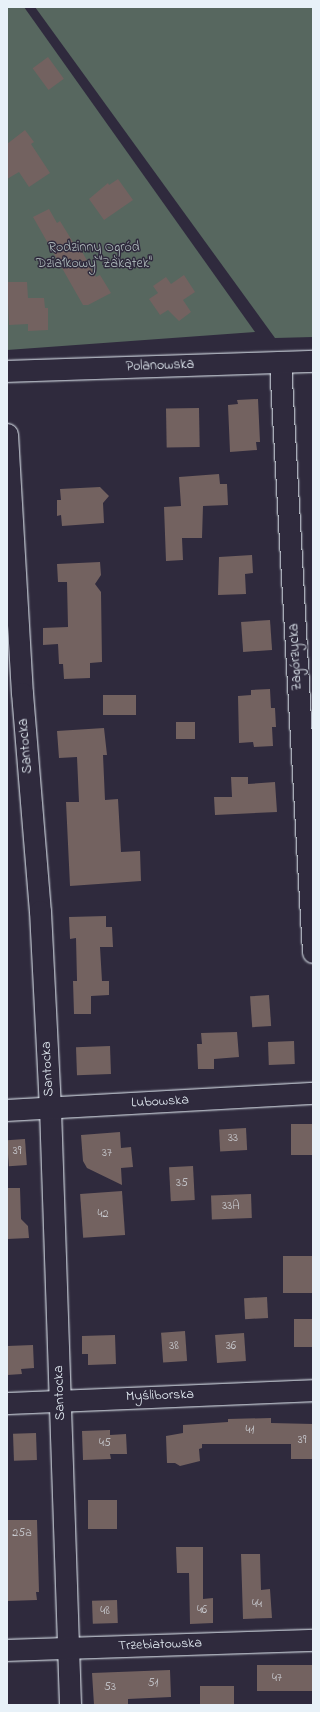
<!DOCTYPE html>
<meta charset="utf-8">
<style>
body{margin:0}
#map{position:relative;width:320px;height:1712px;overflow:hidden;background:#2f2a3d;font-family:"Indie Flower",sans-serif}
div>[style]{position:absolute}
.green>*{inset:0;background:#57675f}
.building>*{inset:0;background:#736260;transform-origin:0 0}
.roads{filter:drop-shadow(0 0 1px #e8f1f8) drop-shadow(0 0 1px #e8f1f8)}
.street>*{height:21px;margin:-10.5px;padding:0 10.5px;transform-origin:10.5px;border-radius:10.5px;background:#2f2a3d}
span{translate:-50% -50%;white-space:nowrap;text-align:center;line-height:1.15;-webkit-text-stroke:3px #2f2a3d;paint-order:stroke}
.number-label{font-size:12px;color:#cbcdd2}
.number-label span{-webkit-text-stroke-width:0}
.park-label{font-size:14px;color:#aebabb}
.street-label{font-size:14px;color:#e8f1f8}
.frame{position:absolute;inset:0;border:8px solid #e8f1f8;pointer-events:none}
</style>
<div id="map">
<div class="green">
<i style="clip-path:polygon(7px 7px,24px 7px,255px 332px,7px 350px)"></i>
<i style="clip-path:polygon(35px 7px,313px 7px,313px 337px,275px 338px)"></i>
</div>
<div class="building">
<i style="left:48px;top:57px;width:27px;height:19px;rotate:54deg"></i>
<i style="clip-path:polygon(25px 130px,34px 142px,31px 144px,50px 173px,29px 187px,19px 172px,7px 179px,7px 144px)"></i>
<i style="clip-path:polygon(118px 179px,133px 200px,104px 220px,89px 199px,108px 183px,109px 185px)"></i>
<i style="clip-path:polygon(49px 209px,57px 223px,60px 221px,76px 247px,79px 246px,96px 277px,100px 275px,111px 293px,88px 305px,83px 305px,33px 217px)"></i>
<i style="clip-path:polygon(184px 275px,195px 292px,183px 300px,191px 312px,179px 321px,168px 310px,160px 315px,149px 299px,158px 293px,153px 286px,166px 277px,171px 284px)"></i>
<i style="clip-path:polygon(7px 282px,27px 282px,28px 298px,44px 298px,45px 308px,48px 308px,48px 330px,28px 331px,28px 324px,9px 325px)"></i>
<i style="clip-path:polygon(258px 399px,260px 442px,256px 442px,257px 450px,230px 452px,228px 405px,238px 404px,237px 400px)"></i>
<i style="left:199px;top:408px;width:39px;height:33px;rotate:89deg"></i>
<i style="clip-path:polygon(219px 474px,220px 484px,227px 484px,228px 505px,203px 506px,202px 538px,182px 538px,183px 560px,166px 561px,164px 507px,181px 506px,179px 477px)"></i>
<i style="clip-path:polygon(100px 487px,109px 496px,103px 503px,104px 523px,62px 526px,61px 515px,57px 516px,57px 500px,61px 500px,60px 489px)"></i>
<i style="clip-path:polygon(252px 555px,253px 573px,245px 574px,246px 594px,218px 595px,219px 557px)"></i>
<i style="clip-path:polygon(100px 562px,101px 575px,95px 584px,101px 592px,102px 662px,90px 663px,90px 678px,64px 679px,63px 664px,59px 664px,58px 644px,43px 645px,43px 628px,68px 627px,67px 582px,58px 582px,57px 564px)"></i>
<i style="left:270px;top:620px;width:30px;height:29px;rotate:86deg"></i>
<i style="clip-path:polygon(270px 689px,271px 708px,275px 708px,276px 727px,272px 727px,273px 746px,254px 747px,253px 742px,239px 743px,238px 696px,251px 695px,251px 690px)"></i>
<i style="left:103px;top:695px;width:33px;height:20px"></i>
<i style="left:195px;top:722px;width:17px;height:19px;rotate:90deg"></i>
<i style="clip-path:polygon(104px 728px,107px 755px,103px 755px,105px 800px,118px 799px,121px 852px,140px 851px,141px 881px,70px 886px,66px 802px,79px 802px,77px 757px,59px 758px,57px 731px)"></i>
<i style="clip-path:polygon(231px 777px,248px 777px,248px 784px,275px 782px,277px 812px,215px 815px,214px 797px,232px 797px)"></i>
<i style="clip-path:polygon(106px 916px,106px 927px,112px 927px,113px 947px,100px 947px,102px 981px,109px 981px,109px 995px,91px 996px,91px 1014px,74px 1014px,73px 981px,77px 981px,76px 938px,70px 939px,69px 917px)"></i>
<i style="left:269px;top:995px;width:31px;height:19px;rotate:86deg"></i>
<i style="clip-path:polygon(237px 1032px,239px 1057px,214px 1059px,214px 1069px,198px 1069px,197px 1044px,202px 1044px,201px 1033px)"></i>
<i style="left:294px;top:1041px;width:23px;height:26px;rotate:88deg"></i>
<i style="left:110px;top:1046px;width:28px;height:34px;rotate:88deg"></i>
<i style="left:313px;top:1124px;width:31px;height:22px;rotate:90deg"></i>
<i style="left:246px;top:1128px;width:22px;height:27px;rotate:87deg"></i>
<i style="clip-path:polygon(120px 1132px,121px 1148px,131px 1147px,133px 1167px,121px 1168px,122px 1185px,87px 1168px,83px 1161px,81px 1135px)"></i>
<i style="left:25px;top:1139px;width:26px;height:18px;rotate:86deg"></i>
<i style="left:193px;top:1166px;width:34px;height:24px;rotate:87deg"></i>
<i style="clip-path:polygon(7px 1188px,20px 1188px,21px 1219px,28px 1226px,29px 1238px,7px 1239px)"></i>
<i style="left:122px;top:1191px;width:44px;height:42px;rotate:86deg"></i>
<i style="left:251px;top:1194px;width:24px;height:40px;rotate:88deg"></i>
<i style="left:283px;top:1256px;width:30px;height:37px"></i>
<i style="left:267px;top:1297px;width:21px;height:23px;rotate:87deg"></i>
<i style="left:313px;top:1319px;width:28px;height:19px;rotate:90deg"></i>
<i style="left:185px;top:1331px;width:30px;height:24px;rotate:86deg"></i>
<i style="left:244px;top:1333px;width:28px;height:29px;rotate:86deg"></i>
<i style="clip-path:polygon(115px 1335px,116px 1364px,88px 1365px,88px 1354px,82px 1354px,82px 1336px)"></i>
<i style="clip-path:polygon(33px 1345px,34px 1368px,21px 1369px,22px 1374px,7px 1375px,7px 1346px)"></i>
<i style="clip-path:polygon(271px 1418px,271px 1423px,313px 1424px,313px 1459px,291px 1459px,291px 1444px,202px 1444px,202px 1448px,199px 1449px,200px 1461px,180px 1466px,175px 1463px,167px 1463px,166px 1436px,183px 1433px,183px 1425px,228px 1422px,228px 1419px)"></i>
<i style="clip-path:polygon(110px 1430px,110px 1435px,126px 1434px,127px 1454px,110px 1454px,111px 1459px,83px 1460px,82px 1431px)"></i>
<i style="left:36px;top:1433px;width:27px;height:23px;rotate:88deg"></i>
<i style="left:88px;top:1500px;width:29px;height:29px"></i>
<i style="clip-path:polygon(7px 1520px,37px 1520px,39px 1592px,36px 1592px,37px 1600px,7px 1601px)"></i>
<i style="clip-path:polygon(176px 1547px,203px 1547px,203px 1599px,213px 1598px,213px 1623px,190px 1624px,189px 1573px,177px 1573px)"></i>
<i style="clip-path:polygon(241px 1554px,260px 1554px,261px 1590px,270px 1589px,272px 1618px,243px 1619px)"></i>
<i style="left:117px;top:1600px;width:23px;height:25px;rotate:88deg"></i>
<i style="left:313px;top:1665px;width:26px;height:56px;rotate:90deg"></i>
<i style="clip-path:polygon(170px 1670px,171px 1697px,128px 1699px,128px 1704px,94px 1705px,92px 1673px)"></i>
<i style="left:234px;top:1686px;width:19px;height:34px;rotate:90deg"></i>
</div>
<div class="roads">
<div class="street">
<i style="left:280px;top:362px;width:591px;rotate:86.8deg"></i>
<i style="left:7px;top:371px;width:306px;rotate:-1.9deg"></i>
<i style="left:7px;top:434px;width:259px;rotate:86.7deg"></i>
<i style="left:22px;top:693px;width:219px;rotate:85.3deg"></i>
<i style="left:40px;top:911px;width:197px;rotate:87.1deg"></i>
<i style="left:50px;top:1108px;width:597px;rotate:88.08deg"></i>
<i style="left:7px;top:1110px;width:306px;rotate:-3.2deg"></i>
<i style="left:7px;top:1403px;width:306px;rotate:-2.4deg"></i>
<i style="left:7px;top:1650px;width:306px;rotate:-1.9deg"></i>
</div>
</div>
<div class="number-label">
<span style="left:233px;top:1139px">33</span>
<span style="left:17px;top:1152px">39</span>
<span style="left:107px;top:1154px">37</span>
<span style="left:182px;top:1184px">35</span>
<span style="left:231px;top:1207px">33A</span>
<span style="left:103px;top:1215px">42</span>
<span style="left:174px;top:1347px">38</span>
<span style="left:231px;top:1347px">36</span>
<span style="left:250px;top:1431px">41</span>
<span style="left:302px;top:1441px">39</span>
<span style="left:105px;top:1444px">45</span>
<span style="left:22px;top:1534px">25a</span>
<span style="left:257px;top:1605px">44</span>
<span style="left:202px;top:1611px">46</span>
<span style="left:105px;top:1612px">48</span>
<span style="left:277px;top:1679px">47</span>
<span style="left:153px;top:1684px">51</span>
<span style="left:110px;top:1688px">53</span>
</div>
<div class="park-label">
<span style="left:94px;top:256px">Rodzinny Ogród<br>Działkowy "Zakątek"</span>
</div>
<div class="street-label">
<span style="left:160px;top:366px;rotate:-2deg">Polanowska</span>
<span style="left:296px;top:657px;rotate:-93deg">Zagórzycka</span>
<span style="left:26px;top:746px;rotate:-95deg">Santocka</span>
<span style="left:48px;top:1069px;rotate:-93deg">Santocka</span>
<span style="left:160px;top:1102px;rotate:-3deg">Lubowska</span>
<span style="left:60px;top:1393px;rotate:-92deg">Santocka</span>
<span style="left:160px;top:1396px;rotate:-2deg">Myśliborska</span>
<span style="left:160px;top:1645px;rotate:-2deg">Trzebiatowska</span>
</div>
<div class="frame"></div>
</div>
